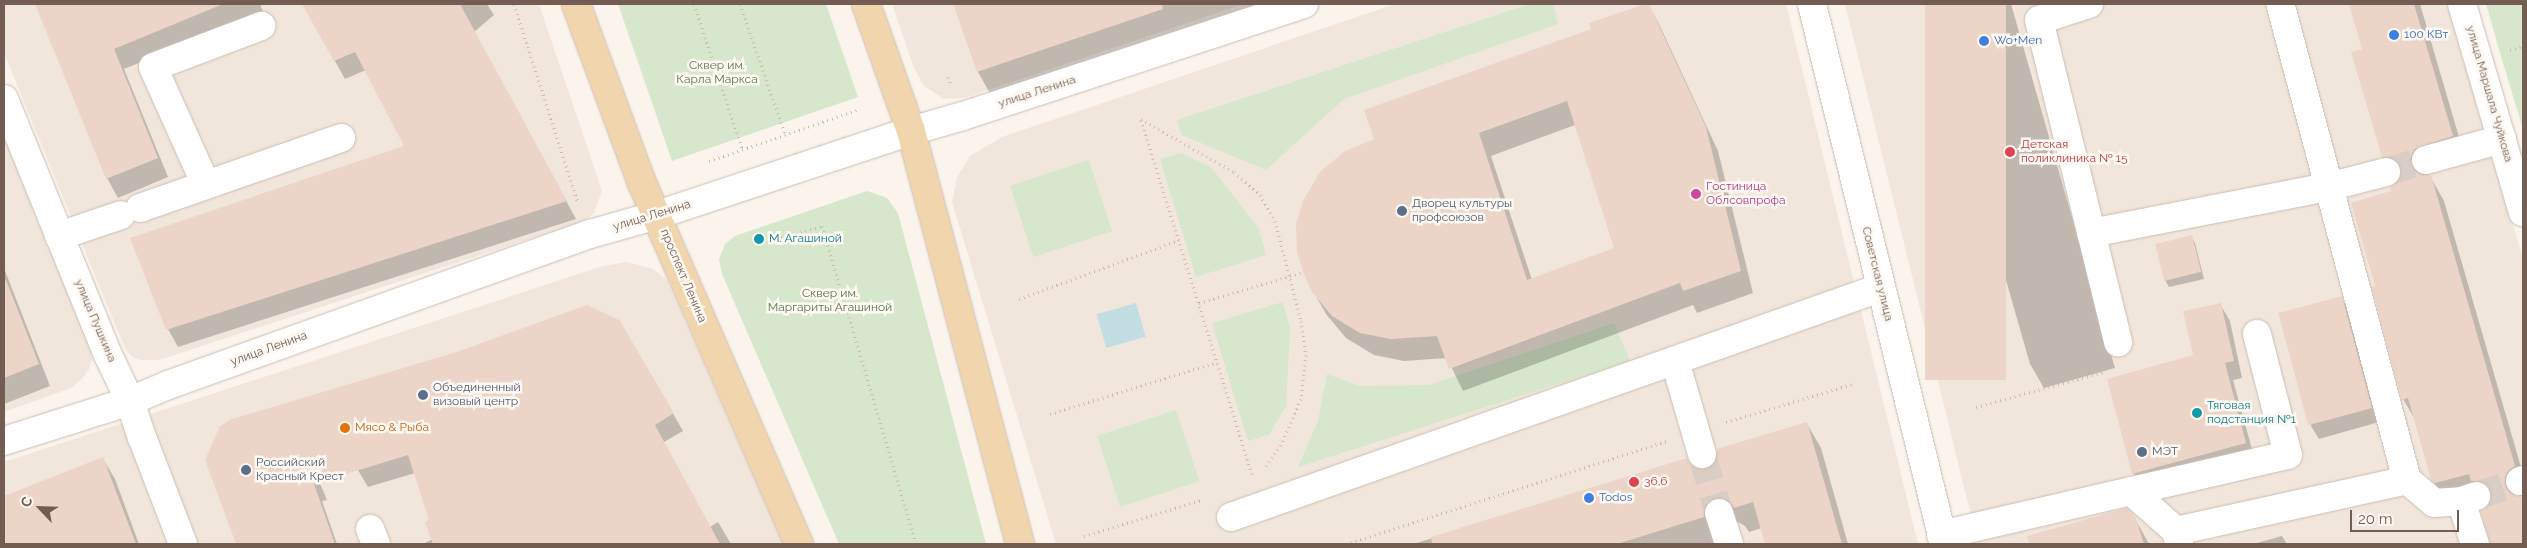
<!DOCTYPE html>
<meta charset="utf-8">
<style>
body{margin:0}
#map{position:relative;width:2527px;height:548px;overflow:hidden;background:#faf4ec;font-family:Raleway,sans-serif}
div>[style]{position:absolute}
.residential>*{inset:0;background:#f1e6db}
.green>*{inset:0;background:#d7e7cb;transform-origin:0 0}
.water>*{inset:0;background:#c2dee2;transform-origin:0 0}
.shadow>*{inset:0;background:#0003}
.building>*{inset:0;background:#ecd4c7;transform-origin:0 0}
.minor-tunnel>*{height:28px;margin-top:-14px;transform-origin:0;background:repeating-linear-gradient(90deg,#d8cec5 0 28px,transparent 0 42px)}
.path>*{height:3px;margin-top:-1.5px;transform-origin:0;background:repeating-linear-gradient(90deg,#d1b8a9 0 1px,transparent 0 5px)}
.roads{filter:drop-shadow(0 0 1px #ccbcb2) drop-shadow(0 0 1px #ccbcb2)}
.minor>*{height:28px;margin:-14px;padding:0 14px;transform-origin:14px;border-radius:14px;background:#fff}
.major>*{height:28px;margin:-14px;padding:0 14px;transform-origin:14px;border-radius:14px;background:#f0d5ad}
.dots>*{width:14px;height:14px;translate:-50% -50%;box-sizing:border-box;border:2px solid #fdf8f2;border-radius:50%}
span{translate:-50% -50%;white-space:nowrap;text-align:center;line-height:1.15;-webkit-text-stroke:5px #fdf8f2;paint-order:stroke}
.shop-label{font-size:12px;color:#366cbe}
.left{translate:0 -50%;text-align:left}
.park-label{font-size:12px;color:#59774b}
.street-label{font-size:12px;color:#735c51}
.health-label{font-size:12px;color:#be3a42}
.hotel-label{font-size:12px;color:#b23c85}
.service-label{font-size:12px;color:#4e5e75}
.culture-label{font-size:12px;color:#0d838f}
.food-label{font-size:12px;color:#c56008}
.frame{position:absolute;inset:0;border:5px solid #735c51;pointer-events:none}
.north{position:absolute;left:15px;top:483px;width:50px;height:50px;-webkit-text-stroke:4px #fdf8f2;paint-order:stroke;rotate:294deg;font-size:14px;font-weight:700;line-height:20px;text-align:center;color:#735c51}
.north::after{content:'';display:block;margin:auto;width:18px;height:22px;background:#735c51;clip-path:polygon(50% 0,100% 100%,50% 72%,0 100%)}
.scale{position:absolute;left:2350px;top:510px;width:109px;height:22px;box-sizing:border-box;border:2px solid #735c51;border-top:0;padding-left:6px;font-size:15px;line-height:18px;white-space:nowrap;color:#735c51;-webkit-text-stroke:4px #fdf8f2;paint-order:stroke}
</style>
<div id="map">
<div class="residential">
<i style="clip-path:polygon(4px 4px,539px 4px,602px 191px,594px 213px,584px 221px,159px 360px,141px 360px,132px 357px,126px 350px,119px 334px,4px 53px)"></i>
<i style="clip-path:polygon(892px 4px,1244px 4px,964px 98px,944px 99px,924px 86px,914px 68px)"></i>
<i style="clip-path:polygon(1395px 4px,1786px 4px,1918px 544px,1056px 544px,952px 202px,957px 177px,970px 156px,1002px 137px)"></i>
<i style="clip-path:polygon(1845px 4px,2449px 4px,2523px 259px,2523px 544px,1978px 544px)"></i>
<i style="clip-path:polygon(4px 129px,90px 342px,92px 359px,89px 369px,82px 379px,71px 388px,4px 412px)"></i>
<i style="clip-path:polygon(627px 262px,653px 269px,667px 280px,783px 544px,4px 544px,4px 462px,603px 266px)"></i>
</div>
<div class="green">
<i style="clip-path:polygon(618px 4px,826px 4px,858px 97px,672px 161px)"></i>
<i style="clip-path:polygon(1530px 4px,1553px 4px,1558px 24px,1344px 99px,1266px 170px,1182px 135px,1177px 120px)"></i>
<i style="clip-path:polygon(2486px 4px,2523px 4px,2523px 129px,2500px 53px)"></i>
<i style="clip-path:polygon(1181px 153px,1211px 167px,1259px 229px,1266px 255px,1196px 277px,1160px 159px)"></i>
<i style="left:1089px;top:160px;width:75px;height:83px;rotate:72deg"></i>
<i style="clip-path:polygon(867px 191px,887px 198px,898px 213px,986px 544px,839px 544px,722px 274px,719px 259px,725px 244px,735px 236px)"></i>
<i style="clip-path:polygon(1283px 302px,1290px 328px,1286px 406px,1269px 435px,1248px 441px,1212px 323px)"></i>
<i style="clip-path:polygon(1614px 323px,1630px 361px,1298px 467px,1318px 421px,1327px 374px,1360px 386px,1429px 385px)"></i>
<i style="left:1176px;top:410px;width:75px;height:83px;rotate:72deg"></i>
</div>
<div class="water">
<i style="left:1136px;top:303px;width:35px;height:41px;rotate:74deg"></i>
</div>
<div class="shadow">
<i style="clip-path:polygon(36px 4px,260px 4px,263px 12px,124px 69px,168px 177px,118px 198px,107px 178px)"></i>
<i style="clip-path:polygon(303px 4px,487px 4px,494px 15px,474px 32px,576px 219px,178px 347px,168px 329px,406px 147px,366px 70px,345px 79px)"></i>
<i style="clip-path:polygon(954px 4px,1271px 4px,992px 97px,978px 72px)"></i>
<i style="clip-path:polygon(evenodd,1648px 4px,1660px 26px,1718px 151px,1753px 293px,1697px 313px,1693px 305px,1463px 391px,1447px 358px,1404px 361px,1374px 355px,1346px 338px,1326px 314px,1313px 291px,1376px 139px,1648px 4px,1575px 125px,1616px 249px,1532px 280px,1491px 156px,1575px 125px)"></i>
<i style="clip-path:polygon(1927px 4px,2011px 4px,2115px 368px,2044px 388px,2030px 364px)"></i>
<i style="clip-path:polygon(2350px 4px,2420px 4px,2466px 161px,2429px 173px,2427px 176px,2430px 176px,2444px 201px,2523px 474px,2523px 494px,2519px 497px,2523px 497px,2523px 544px,2491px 544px,2482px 511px,2490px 505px,2487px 505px,2482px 498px,2447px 504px,2433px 480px,2416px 421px,2403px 399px,2377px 287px,2393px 192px,2400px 181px,2397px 181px,2383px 157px,2363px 50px)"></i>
<i style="clip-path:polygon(2191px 236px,2195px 243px,2204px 279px,2169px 287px,2165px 280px)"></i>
<i style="clip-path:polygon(4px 268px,50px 386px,4px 404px)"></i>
<i style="clip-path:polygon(2341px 297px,2349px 311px,2379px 422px,2319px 439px,2311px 426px)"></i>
<i style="clip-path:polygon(2220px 304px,2230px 321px,2242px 378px,2233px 380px,2255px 460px,2143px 490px,2134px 474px,2109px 380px,2194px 356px)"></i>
<i style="clip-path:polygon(619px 320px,683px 431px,664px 442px,710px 527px,718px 522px,731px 544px,603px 544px,596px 531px,568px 544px,423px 544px,433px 539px,430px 521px,415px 473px,368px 487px,358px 470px,314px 469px,327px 500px,322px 501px,337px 544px,238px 544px,206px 460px,221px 427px)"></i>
<i style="clip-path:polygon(1807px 424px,1821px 448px,1848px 544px,1766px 544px,1762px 528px,1749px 532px,1745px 526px,1738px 522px,1729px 522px,1718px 542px,1710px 544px,1413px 544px,1686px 460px,1690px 466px,1697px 470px,1707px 470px)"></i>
<i style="clip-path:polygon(103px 459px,115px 479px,139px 544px,4px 544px,4px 497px)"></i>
<i style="clip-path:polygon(2134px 517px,2149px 544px,2048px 544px,2045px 533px)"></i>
<i style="clip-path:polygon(2282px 536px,2287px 544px,2253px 544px)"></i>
</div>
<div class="building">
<i style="clip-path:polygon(35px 4px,223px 4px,114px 49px,158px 158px,106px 179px)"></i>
<i style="clip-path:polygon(302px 4px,460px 4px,567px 201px,166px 330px,130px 238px,404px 146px,355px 52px,334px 61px)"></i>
<i style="clip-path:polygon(953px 4px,1162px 4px,1163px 9px,977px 72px)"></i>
<i style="clip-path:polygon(evenodd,1645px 4px,1649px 4px,1706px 127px,1741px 271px,1683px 291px,1680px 283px,1449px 369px,1437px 336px,1391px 339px,1360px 333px,1332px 316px,1312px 292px,1303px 272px,1297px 252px,1296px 223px,1304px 199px,1320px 172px,1345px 151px,1374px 139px,1364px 110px,1591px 29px,1589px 23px,1645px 4px,1567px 101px,1614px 248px,1527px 280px,1479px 133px,1567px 101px)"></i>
<i style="left:1925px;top:4px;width:81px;height:376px"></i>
<i style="clip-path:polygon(2349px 4px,2414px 4px,2453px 136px,2415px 149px,2411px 156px,2411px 164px,2415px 171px,2423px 175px,2431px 175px,2515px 466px,2508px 471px,2505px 477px,2505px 485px,2510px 493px,2523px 496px,2523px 544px,2490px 544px,2481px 511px,2488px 506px,2491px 499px,2491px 491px,2486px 484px,2480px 481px,2471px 481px,2469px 474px,2435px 483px,2431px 480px,2408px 398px,2402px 400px,2372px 287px,2375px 286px,2351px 203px,2391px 191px,2390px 187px,2397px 183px,2401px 177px,2401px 169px,2397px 161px,2391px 157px,2382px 157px,2351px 52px,2362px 49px)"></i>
<i style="left:2192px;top:235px;width:38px;height:38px;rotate:76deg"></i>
<i style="clip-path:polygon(6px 280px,39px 364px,4px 378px,4px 281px)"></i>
<i style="left:2342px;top:296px;width:116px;height:66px;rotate:75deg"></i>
<i style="clip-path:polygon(2221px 303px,2234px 361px,2225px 363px,2246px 443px,2132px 474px,2107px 379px,2193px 355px,2183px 311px)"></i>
<i style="clip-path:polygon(587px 305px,619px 320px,674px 413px,655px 425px,720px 544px,433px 544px,425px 522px,429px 520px,408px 455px,314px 484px,335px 544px,236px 544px,205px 460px,220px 426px,232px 419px,457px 352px)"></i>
<i style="clip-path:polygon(1807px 422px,1842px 544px,1765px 544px,1753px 502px,1734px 508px,1729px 501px,1722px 498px,1715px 498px,1708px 502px,1704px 509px,1704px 517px,1617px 544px,1432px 544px,1431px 537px,1687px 458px,1691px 465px,1698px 469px,1707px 469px,1714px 464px,1717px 458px,1717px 449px)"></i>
<i style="clip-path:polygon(103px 457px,136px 544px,4px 544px,4px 496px)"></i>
<i style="clip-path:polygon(2127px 508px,2135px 516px,2144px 544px,2029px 544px,2027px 536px)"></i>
</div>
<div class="minor-tunnel">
<i style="left:2386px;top:172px;width:42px;rotate:-16.7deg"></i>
<i style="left:1702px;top:454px;width:61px;rotate:73.9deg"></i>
<i style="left:2476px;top:496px;width:46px;rotate:-18.8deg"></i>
</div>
<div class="path">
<i style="left:514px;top:4px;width:209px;rotate:72.2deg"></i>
<i style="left:694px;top:4px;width:152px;rotate:71.6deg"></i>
<i style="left:740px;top:4px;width:138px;rotate:70.9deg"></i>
<i style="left:2510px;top:50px;width:14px;rotate:-17deg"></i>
<i style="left:948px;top:77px;width:9px;rotate:69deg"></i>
<i style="left:1141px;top:119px;width:107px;rotate:29.7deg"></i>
<i style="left:1234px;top:172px;width:35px;rotate:41deg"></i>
<i style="left:1260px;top:195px;width:30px;rotate:60deg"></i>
<i style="left:1275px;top:221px;width:103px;rotate:75.4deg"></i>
<i style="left:1301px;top:321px;width:34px;rotate:82deg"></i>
<i style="left:1306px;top:355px;width:44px;rotate:96.5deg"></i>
<i style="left:1301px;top:399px;width:50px;rotate:113.5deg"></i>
<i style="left:1281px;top:445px;width:28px;rotate:125deg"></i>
<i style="left:1141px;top:120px;width:371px;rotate:72.6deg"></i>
<i style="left:709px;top:161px;width:160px;rotate:-19deg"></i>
<i style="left:767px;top:242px;width:57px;rotate:-16.2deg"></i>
<i style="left:822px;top:226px;width:332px;rotate:73.5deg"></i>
<i style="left:1019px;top:299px;width:171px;rotate:-20.2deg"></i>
<i style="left:1199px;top:303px;width:109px;rotate:-16.6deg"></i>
<i style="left:1976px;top:407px;width:132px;rotate:-15.4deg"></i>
<i style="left:1050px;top:414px;width:175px;rotate:-17.3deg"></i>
<i style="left:1726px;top:422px;width:133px;rotate:-16.7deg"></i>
<i style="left:1084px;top:536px;width:123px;rotate:-17deg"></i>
<i style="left:1346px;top:544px;width:336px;rotate:-17.8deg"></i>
</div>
<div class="roads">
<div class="minor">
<i style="left:1812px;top:4px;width:556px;rotate:76.26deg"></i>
<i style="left:2089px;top:4px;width:52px;rotate:162.3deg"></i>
<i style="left:2039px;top:20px;width:332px;rotate:76.2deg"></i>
<i style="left:2462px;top:4px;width:217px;rotate:73.7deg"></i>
<i style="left:4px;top:99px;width:276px;rotate:67.9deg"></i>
<i style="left:108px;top:355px;width:51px;rotate:64.4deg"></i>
<i style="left:130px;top:401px;width:38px;rotate:72deg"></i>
<i style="left:142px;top:437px;width:115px;rotate:69deg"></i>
<i style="left:2426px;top:160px;width:79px;rotate:-15.4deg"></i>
<i style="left:206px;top:185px;width:129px;rotate:-114.2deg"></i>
<i style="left:153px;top:67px;width:116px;rotate:-20.8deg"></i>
<i style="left:140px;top:208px;width:213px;rotate:-19.2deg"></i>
<i style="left:2091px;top:233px;width:241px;rotate:-11deg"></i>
<i style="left:2328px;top:187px;width:60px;rotate:-14.5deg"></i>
<i style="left:59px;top:236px;width:65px;rotate:-18.7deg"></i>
<i style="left:1675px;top:361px;width:97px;rotate:73.8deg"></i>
<i style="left:4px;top:441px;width:132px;rotate:-17.6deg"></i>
<i style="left:130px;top:401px;width:41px;rotate:-22.8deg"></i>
<i style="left:168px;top:385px;width:448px;rotate:-19.7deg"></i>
<i style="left:590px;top:234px;width:70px;rotate:-15.8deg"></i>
<i style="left:657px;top:215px;width:268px;rotate:-18.3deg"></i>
<i style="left:911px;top:131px;width:54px;rotate:-16.1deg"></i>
<i style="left:963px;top:116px;width:359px;rotate:-18.2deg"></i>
<i style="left:2407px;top:480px;width:35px;rotate:40deg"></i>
<i style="left:2434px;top:503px;width:27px;rotate:-4deg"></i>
<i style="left:2461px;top:501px;width:16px;rotate:-18deg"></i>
<i style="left:2520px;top:481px;width:3px;rotate:-18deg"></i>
<i style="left:2131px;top:491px;width:60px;rotate:41.6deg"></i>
<i style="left:2461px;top:501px;width:45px;rotate:72deg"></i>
<i style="left:1719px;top:513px;width:33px;rotate:72deg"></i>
<i style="left:1231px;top:517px;width:688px;rotate:-19.44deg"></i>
<i style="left:370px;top:529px;width:16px;rotate:68deg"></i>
<i style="left:1941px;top:535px;width:356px;rotate:-13deg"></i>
<i style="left:2288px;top:455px;width:125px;rotate:-104.4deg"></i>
<i style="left:2179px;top:544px;width:13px;rotate:-103deg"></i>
<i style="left:2176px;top:531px;width:237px;rotate:-12.4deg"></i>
<i style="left:2407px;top:480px;width:493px;rotate:-104.9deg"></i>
</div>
<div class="major">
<i style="left:576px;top:4px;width:191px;rotate:69.8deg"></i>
<i style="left:642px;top:183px;width:394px;rotate:66.5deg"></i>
<i style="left:866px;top:4px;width:135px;rotate:70.5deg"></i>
<i style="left:911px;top:131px;width:427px;rotate:75.2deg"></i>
</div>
</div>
<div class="dots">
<i style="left:2394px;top:35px;background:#3f7fe0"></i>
<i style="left:1984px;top:41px;background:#3f7fe0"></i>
<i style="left:2010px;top:152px;background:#e0444e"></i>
<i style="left:1696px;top:194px;background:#d1479c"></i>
<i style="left:1402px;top:211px;background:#5c6f8a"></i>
<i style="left:759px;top:239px;background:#0f9aa8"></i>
<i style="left:423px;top:395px;background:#5c6f8a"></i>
<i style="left:2197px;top:413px;background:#0f9aa8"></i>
<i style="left:345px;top:428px;background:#e8710a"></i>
<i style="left:2142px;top:452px;background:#5c6f8a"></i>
<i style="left:246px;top:470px;background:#5c6f8a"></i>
<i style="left:1634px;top:482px;background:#e0444e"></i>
<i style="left:1589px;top:498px;background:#3f7fe0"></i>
</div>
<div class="shop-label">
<span class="left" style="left:2404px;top:35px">100 КВт</span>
<span class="left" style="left:1994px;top:41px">Wo+Men</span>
<span class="left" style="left:1599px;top:498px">Todos</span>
</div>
<div class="park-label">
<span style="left:717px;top:73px">Сквер им.<br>Карла Маркса</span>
<span style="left:830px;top:301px">Сквер им.<br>Маргариты Агашиной</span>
</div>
<div class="street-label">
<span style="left:1037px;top:92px;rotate:-18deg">улица Ленина</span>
<span style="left:2489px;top:94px;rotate:74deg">улица Маршала Чуйкова</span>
<span style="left:652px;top:216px;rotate:-17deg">улица Ленина</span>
<span style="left:1877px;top:274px;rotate:76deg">Советская улица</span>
<span style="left:683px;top:276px;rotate:67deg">проспект Ленина</span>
<span style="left:95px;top:321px;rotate:67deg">улица Пушкина</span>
<span style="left:269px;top:349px;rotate:-20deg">улица Ленина</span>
</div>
<div class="health-label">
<span class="left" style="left:2021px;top:152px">Детская<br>поликлиника № 15</span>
<span class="left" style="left:1644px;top:482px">36,6</span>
</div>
<div class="hotel-label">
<span class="left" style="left:1706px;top:194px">Гостиница<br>Облсовпрофа</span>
</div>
<div class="service-label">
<span class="left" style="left:1412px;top:211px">Дворец культуры<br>профсоюзов</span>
<span class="left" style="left:433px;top:395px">Объединенный<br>визовый центр</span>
<span class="left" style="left:2152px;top:452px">МЭТ</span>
<span class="left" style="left:256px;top:470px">Российский<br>Красный Крест</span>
</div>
<div class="culture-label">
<span class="left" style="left:769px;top:239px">М. Агашиной</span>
<span class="left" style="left:2207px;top:413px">Тяговая<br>подстанция №1</span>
</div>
<div class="food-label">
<span class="left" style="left:355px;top:428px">Мясо &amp; Рыба</span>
</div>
<div class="frame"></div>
<div class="north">С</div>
<div class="scale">20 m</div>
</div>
